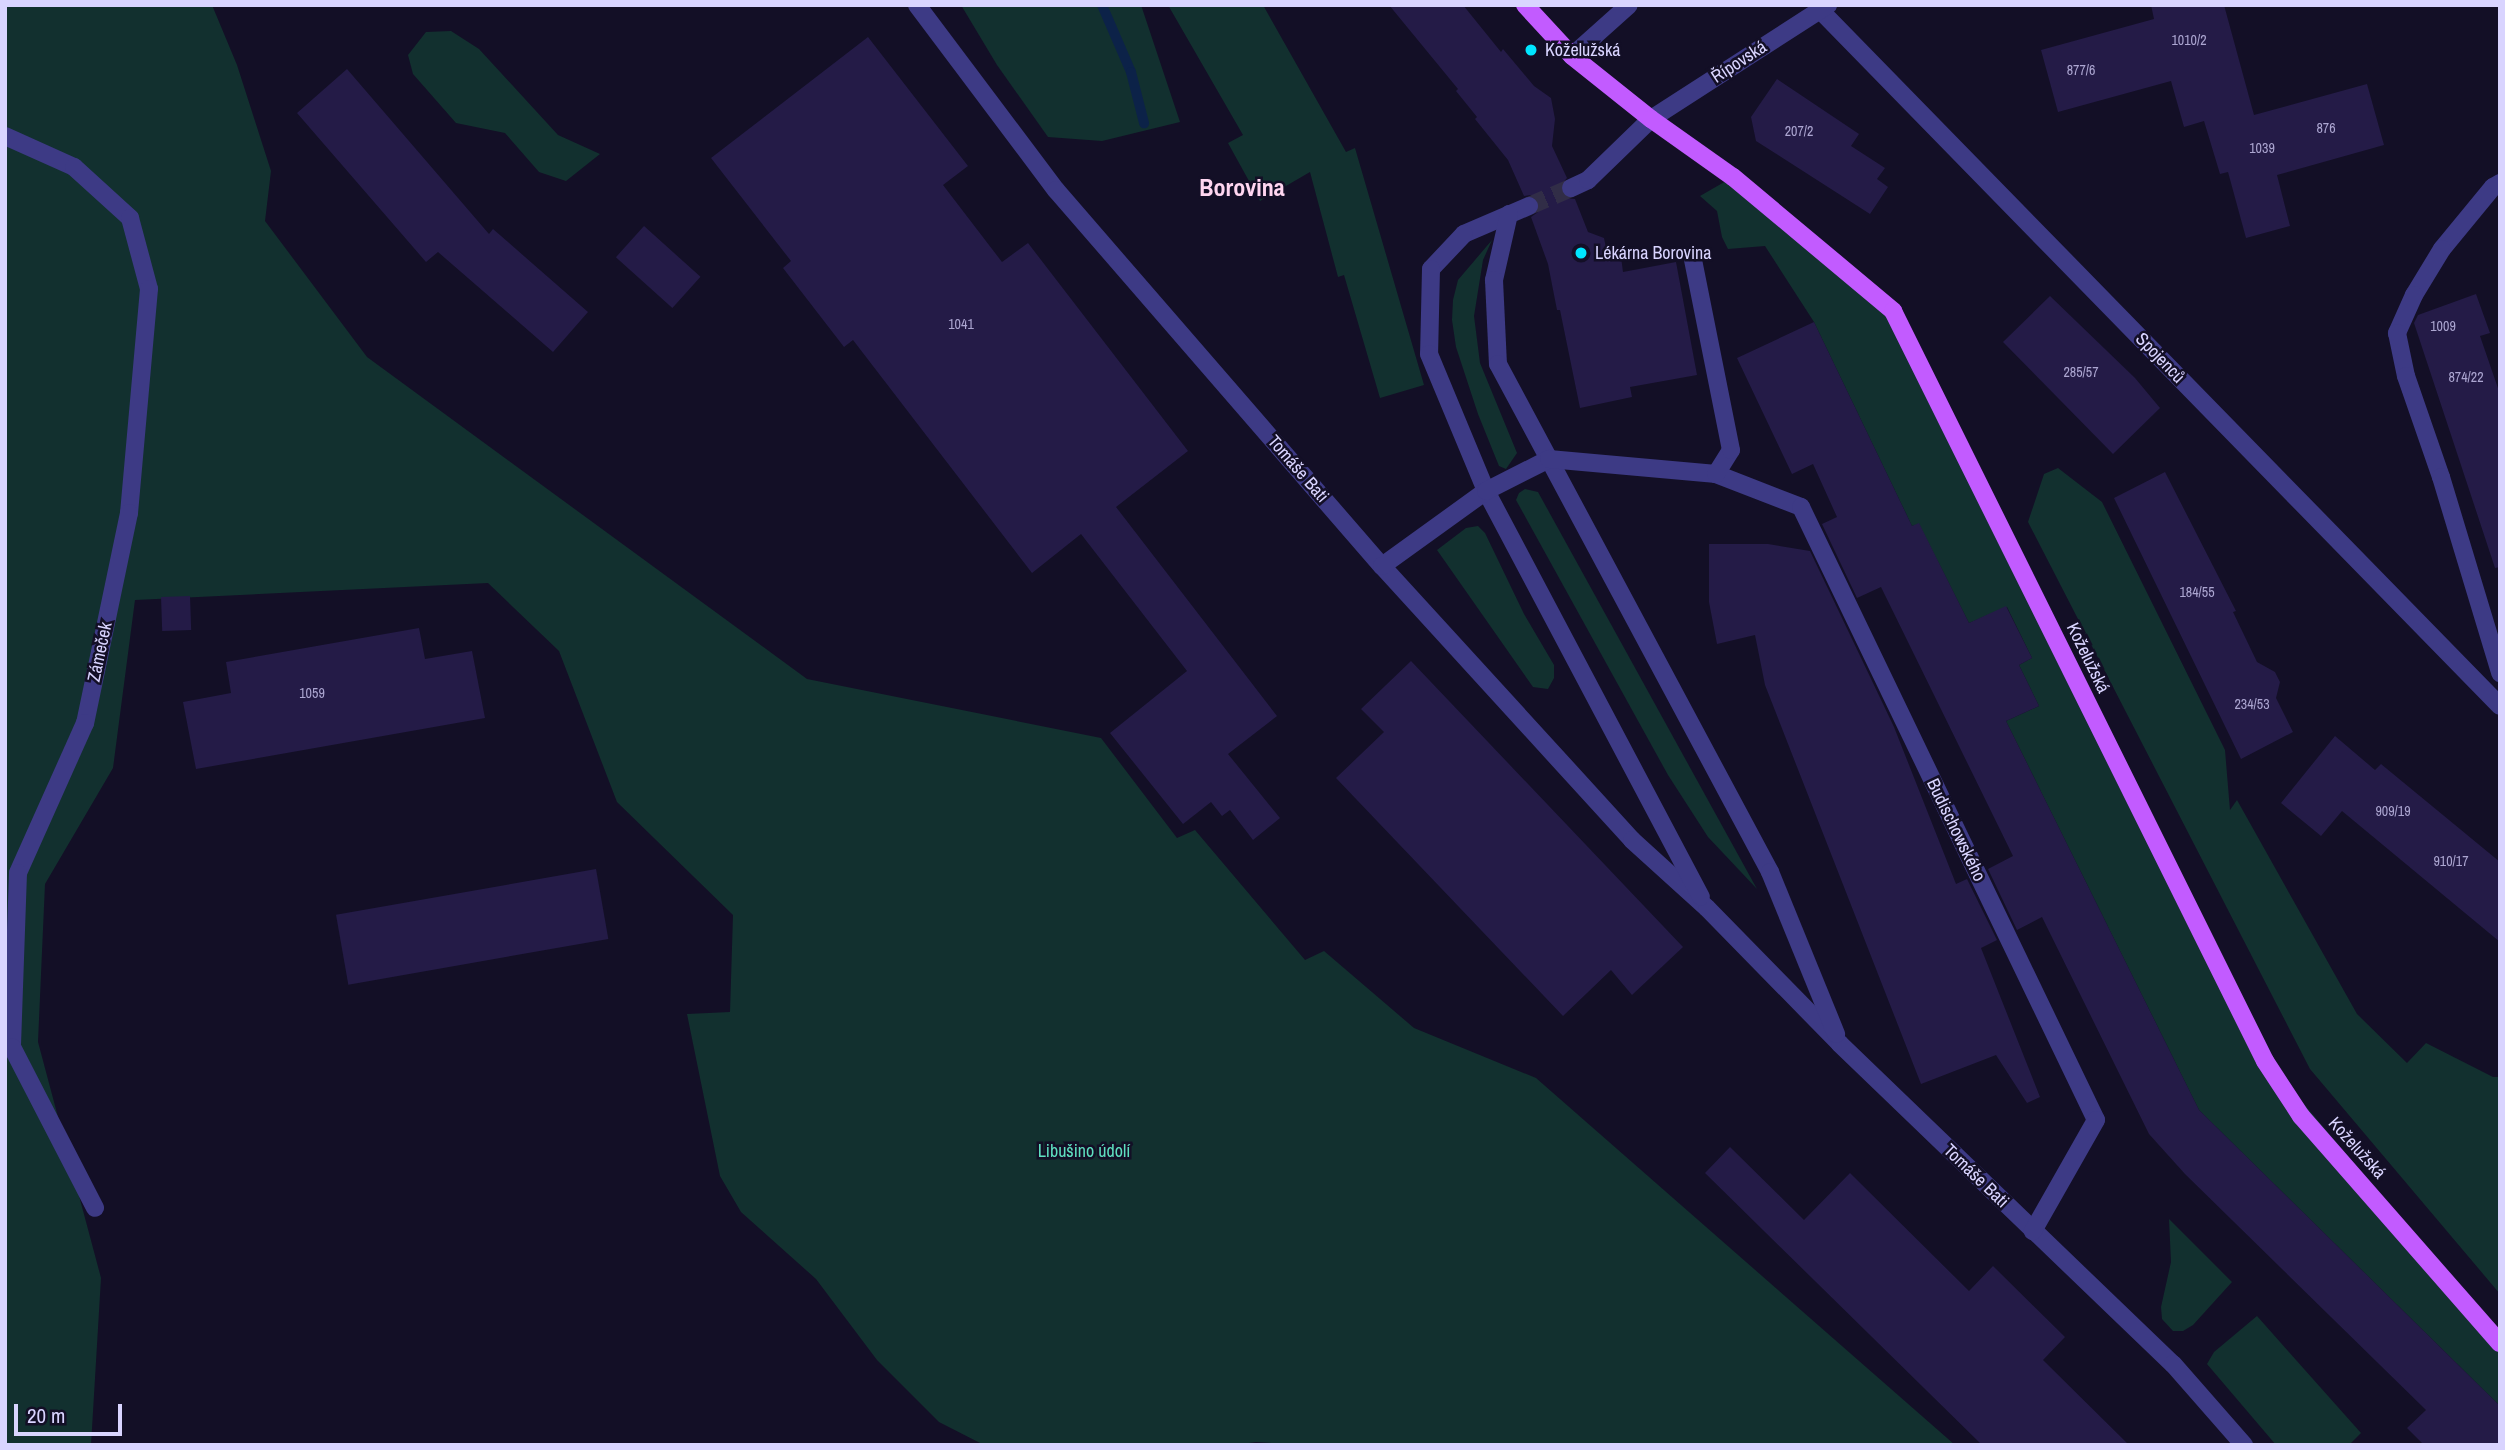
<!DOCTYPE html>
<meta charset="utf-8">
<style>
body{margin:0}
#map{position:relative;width:2505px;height:1450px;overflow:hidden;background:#130f26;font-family:"Archivo Narrow",sans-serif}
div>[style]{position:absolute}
.green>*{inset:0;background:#12302f}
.stream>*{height:10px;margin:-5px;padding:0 5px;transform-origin:5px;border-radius:5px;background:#0c2248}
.building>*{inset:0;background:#241b47;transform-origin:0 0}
.minor-tunnel>*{height:18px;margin-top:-9px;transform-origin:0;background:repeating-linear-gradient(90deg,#312d47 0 18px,transparent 0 27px)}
.minor>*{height:18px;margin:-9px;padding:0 9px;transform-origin:9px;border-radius:9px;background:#3d3a85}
.major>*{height:18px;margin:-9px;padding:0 9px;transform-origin:9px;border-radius:9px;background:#c25bff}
.dots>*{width:19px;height:19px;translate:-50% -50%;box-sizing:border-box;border:4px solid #130f26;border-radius:50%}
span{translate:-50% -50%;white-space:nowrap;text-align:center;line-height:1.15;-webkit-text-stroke:5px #130f26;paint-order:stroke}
.number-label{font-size:14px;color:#aca6d1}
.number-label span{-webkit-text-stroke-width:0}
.poi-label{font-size:18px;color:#d9d4ff}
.left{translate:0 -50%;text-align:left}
.street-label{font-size:18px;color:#d9d4ff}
.park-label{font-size:18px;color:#5fe0c0}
.district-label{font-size:24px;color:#ffd6f0;font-weight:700}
.frame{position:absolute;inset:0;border:7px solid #d9d4ff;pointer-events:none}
.scale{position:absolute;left:14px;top:1404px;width:108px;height:32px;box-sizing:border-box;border:4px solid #d9d4ff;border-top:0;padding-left:9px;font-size:21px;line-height:24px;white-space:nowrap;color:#d9d4ff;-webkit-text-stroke:5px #130f26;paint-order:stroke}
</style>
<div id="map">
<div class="green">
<i style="clip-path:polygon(5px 5px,212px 5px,237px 65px,271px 171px,265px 221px,367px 357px,807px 679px,1101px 738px,1177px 838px,1195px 830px,1305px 960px,1324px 951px,1414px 1028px,1536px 1078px,1955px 1445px,1304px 1445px,1256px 1442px,1235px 1445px,984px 1445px,939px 1422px,877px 1360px,816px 1279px,741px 1212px,720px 1176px,687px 1014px,730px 1012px,733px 915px,617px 802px,559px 651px,488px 583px,135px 600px,113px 768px,45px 884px,38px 1042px,101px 1278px,91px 1445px,5px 1445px)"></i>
<i style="clip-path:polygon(961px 5px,1141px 5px,1180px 122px,1102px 141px,1048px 137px,997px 65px)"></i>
<i style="clip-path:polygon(1168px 5px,1263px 5px,1346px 152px,1355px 148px,1424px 385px,1380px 398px,1344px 275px,1338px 277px,1310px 172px,1260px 201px,1228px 143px,1243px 135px)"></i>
<i style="clip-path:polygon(451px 31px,479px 49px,558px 135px,600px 154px,566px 181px,539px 172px,505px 133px,456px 123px,413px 74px,408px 55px,426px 32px)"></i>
<i style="clip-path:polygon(1733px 177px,1893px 311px,2016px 559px,2287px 1084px,2500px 1336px,2500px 1406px,2199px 1110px,2006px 721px,2039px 706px,2019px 665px,2032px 658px,2007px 607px,1969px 623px,1919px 524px,1912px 526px,1814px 322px,1765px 246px,1728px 249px,1722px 237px,1717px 211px,1700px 196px)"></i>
<i style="clip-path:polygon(1492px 240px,1483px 260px,1474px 316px,1480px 363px,1517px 453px,1506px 469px,1499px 466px,1478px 414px,1456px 347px,1452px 320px,1453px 300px,1458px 280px)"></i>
<i style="clip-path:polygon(2058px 468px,2102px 502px,2225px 750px,2230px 810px,2237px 800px,2357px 1014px,2407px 1063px,2426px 1043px,2493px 1077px,2500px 1077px,2500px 1294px,2310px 1069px,2028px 522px,2044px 474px)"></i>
<i style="clip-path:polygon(1525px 489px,1538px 492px,1757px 889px,1708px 837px,1668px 775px,1516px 500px,1519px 493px)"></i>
<i style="clip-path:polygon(1478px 526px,1485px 533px,1524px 614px,1554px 665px,1554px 678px,1548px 689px,1533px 687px,1437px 550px,1466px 528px)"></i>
<i style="clip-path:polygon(2169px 1219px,2232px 1282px,2193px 1325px,2183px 1331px,2173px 1331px,2162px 1319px,2161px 1307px,2171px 1262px)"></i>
<i style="clip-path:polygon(2257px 1316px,2361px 1433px,2349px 1445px,2276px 1445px,2207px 1364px,2214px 1352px)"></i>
</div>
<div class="stream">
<i style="left:1102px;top:5px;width:73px;rotate:66.6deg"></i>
<i style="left:1131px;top:72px;width:53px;rotate:75.7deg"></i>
</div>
<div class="building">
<i style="clip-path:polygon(1389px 5px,1463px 5px,1501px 52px,1503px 49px,1534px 86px,1551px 98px,1555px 119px,1552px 146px,1567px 178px,1560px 186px,1561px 193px,1565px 198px,1575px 199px,1588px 232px,1604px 238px,1608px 258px,1621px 257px,1623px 272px,1676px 262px,1697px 375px,1630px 387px,1632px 397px,1580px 408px,1560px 310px,1557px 310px,1548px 264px,1531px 217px,1538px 212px,1539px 201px,1531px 195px,1524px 196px,1508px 160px,1475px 119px,1477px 117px,1456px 91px,1458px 89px)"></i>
<i style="clip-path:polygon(2151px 5px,2224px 5px,2254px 115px,2367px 84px,2384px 145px,2277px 175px,2290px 226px,2246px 238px,2228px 172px,2220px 174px,2204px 121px,2184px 127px,2171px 81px,2058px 112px,2041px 50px,2154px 19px)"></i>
<i style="clip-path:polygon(868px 37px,968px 166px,943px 185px,1002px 262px,1028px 243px,1188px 451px,1116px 507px,1277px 716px,1228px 754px,1280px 818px,1253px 840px,1230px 810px,1222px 816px,1211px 802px,1183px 824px,1110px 733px,1187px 671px,1081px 534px,1032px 573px,853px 340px,844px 347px,783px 268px,791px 261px,711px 158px)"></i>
<i style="clip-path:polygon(347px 69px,489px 234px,493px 229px,588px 312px,553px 352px,438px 252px,426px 262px,297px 113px)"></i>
<i style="clip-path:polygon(1777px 79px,1859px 134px,1851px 146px,1885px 168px,1877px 179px,1888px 187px,1870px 214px,1756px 141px,1751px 117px)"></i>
<i style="left:644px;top:226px;width:76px;height:42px;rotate:42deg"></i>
<i style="clip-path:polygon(2476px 294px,2490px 333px,2480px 336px,2500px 394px,2500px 567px,2495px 568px,2414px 323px,2418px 315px)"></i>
<i style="clip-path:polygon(2050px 296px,2135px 378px,2160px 408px,2113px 454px,2003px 342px)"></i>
<i style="clip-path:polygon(1814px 322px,1912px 526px,1919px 523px,1969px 623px,2006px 606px,2032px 658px,2019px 665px,2039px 706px,2006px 721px,2199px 1110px,2500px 1406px,2500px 1445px,2424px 1445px,2407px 1428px,2426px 1410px,2185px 1174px,2149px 1134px,2042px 917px,2017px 930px,1988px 869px,2013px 856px,1881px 587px,1857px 598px,1822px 524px,1837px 517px,1813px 464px,1792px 474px,1737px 358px)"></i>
<i style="clip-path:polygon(2165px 472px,2236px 611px,2233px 612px,2257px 662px,2275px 672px,2280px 682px,2276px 698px,2293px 732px,2241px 759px,2114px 498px)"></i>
<i style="clip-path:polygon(1709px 544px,1768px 544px,1810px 551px,1894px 727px,1956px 884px,1967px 879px,1997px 940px,1981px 948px,2040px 1097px,2027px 1103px,1996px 1055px,1921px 1084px,1765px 685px,1755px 635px,1717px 644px,1709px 602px)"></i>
<i style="left:190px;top:596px;width:34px;height:29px;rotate:88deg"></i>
<i style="clip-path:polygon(419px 628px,425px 659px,472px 651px,485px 718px,196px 769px,183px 702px,231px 693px,226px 662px)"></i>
<i style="clip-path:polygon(1411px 661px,1683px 947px,1632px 995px,1611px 970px,1563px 1016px,1336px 778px,1384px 732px,1361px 709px)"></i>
<i style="clip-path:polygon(2335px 736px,2375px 770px,2381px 764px,2500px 862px,2500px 942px,2342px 811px,2321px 836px,2281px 803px)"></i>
<i style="left:596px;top:869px;width:71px;height:264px;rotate:80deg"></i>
<i style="clip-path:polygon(1730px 1147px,1804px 1220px,1850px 1173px,1969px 1291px,1993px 1266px,2065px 1337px,2043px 1360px,2129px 1445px,1982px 1445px,1705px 1173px)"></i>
</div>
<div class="minor-tunnel">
<i style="left:1529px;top:206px;width:46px;rotate:-23.2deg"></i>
</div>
<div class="minor">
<i style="left:917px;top:5px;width:231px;rotate:53.1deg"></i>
<i style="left:1056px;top:190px;width:498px;rotate:49.1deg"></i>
<i style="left:1382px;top:566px;width:371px;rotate:47.6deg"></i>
<i style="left:1632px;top:840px;width:101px;rotate:42.2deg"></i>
<i style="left:1707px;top:908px;width:190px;rotate:45.6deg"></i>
<i style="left:1840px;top:1044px;width:462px;rotate:43.9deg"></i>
<i style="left:2173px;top:1364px;width:108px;rotate:48.8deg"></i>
<i style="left:1820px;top:10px;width:973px;rotate:45.67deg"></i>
<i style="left:1572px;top:56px;width:76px;rotate:-41.8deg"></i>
<i style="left:5px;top:136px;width:76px;rotate:24.2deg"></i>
<i style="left:74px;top:167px;width:76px;rotate:42.3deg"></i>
<i style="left:130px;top:218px;width:73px;rotate:75deg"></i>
<i style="left:149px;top:289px;width:225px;rotate:95.1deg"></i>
<i style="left:129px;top:513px;width:215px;rotate:101.8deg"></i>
<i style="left:85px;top:723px;width:164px;rotate:114.1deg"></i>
<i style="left:18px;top:873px;width:174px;rotate:92deg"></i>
<i style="left:12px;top:1047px;width:181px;rotate:62.7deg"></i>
<i style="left:2500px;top:183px;width:8px;rotate:150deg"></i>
<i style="left:2493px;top:187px;width:80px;rotate:129.4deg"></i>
<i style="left:2442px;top:249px;width:54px;rotate:121.3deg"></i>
<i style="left:2414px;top:295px;width:42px;rotate:114.1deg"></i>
<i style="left:2397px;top:333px;width:44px;rotate:78.2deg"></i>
<i style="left:2406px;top:376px;width:107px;rotate:70.9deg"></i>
<i style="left:2441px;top:477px;width:205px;rotate:73.2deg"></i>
<i style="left:1571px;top:188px;width:19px;rotate:-25deg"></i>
<i style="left:1588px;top:180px;width:88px;rotate:-44.1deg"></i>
<i style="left:1651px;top:119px;width:211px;rotate:-32.8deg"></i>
<i style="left:1529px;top:206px;width:71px;rotate:156.7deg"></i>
<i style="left:1464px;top:234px;width:48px;rotate:133.3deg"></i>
<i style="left:1431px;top:269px;width:85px;rotate:91.3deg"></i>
<i style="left:1429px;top:354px;width:148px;rotate:67.4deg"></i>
<i style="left:1486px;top:491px;width:459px;rotate:62.1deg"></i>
<i style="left:1509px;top:214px;width:68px;rotate:102.8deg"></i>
<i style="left:1494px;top:280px;width:84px;rotate:87.3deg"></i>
<i style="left:1498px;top:364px;width:576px;rotate:61.83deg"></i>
<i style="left:1770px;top:872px;width:175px;rotate:67.8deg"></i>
<i style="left:1716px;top:474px;width:91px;rotate:21.2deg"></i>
<i style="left:1801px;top:507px;width:680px;rotate:64.3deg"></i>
<i style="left:2096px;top:1120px;width:128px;rotate:119.6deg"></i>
<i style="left:1382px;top:566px;width:128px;rotate:-35.8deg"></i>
<i style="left:1486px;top:491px;width:71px;rotate:-26.9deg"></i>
<i style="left:1549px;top:459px;width:168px;rotate:5.1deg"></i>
<i style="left:1716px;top:474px;width:28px;rotate:-58deg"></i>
<i style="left:1731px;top:450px;width:194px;rotate:-101.3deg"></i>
</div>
<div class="major">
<i style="left:1525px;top:5px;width:69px;rotate:47.3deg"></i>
<i style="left:1572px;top:56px;width:101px;rotate:38.6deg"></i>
<i style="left:1651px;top:119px;width:100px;rotate:35.3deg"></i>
<i style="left:1733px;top:177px;width:209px;rotate:39.9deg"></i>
<i style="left:1893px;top:311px;width:837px;rotate:63.62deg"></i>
<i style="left:2265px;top:1061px;width:66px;rotate:56.8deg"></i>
<i style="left:2301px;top:1116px;width:302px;rotate:48.8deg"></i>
</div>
<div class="dots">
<i style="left:1531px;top:50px;background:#00e5ff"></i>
<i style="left:1581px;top:253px;background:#00e5ff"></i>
</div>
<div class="number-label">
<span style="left:2189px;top:40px">1010/2</span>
<span style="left:2081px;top:70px">877/6</span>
<span style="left:2326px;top:128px">876</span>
<span style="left:1799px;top:131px">207/2</span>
<span style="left:2262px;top:148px">1039</span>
<span style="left:961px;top:324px">1041</span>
<span style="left:2443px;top:326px">1009</span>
<span style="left:2081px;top:372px">285/57</span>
<span style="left:2466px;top:377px">874/22</span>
<span style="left:2197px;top:592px">184/55</span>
<span style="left:312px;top:693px">1059</span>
<span style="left:2252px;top:704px">234/53</span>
<span style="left:2393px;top:811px">909/19</span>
<span style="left:2451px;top:861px">910/17</span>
</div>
<div class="poi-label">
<span class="left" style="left:1545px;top:50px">Koželužská</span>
<span class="left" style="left:1595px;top:253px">Lékárna Borovina</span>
</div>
<div class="street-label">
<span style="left:1739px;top:62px;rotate:-33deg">Řípovská</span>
<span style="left:2160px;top:358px;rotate:46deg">Spojenců</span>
<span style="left:1298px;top:469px;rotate:49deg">Tomáše Bati</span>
<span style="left:100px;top:652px;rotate:-78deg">Zámeček</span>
<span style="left:2088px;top:658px;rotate:64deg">Koželužská</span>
<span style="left:1956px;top:830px;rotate:64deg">Budischowského</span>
<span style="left:2357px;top:1148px;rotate:48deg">Koželužská</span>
<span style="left:1976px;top:1176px;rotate:44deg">Tomáše Bati</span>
</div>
<div class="park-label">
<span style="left:1084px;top:1151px">Libušino údolí</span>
</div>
<div class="district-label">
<span style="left:1242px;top:188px">Borovina</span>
</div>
<div class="frame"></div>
<div class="scale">20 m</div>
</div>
